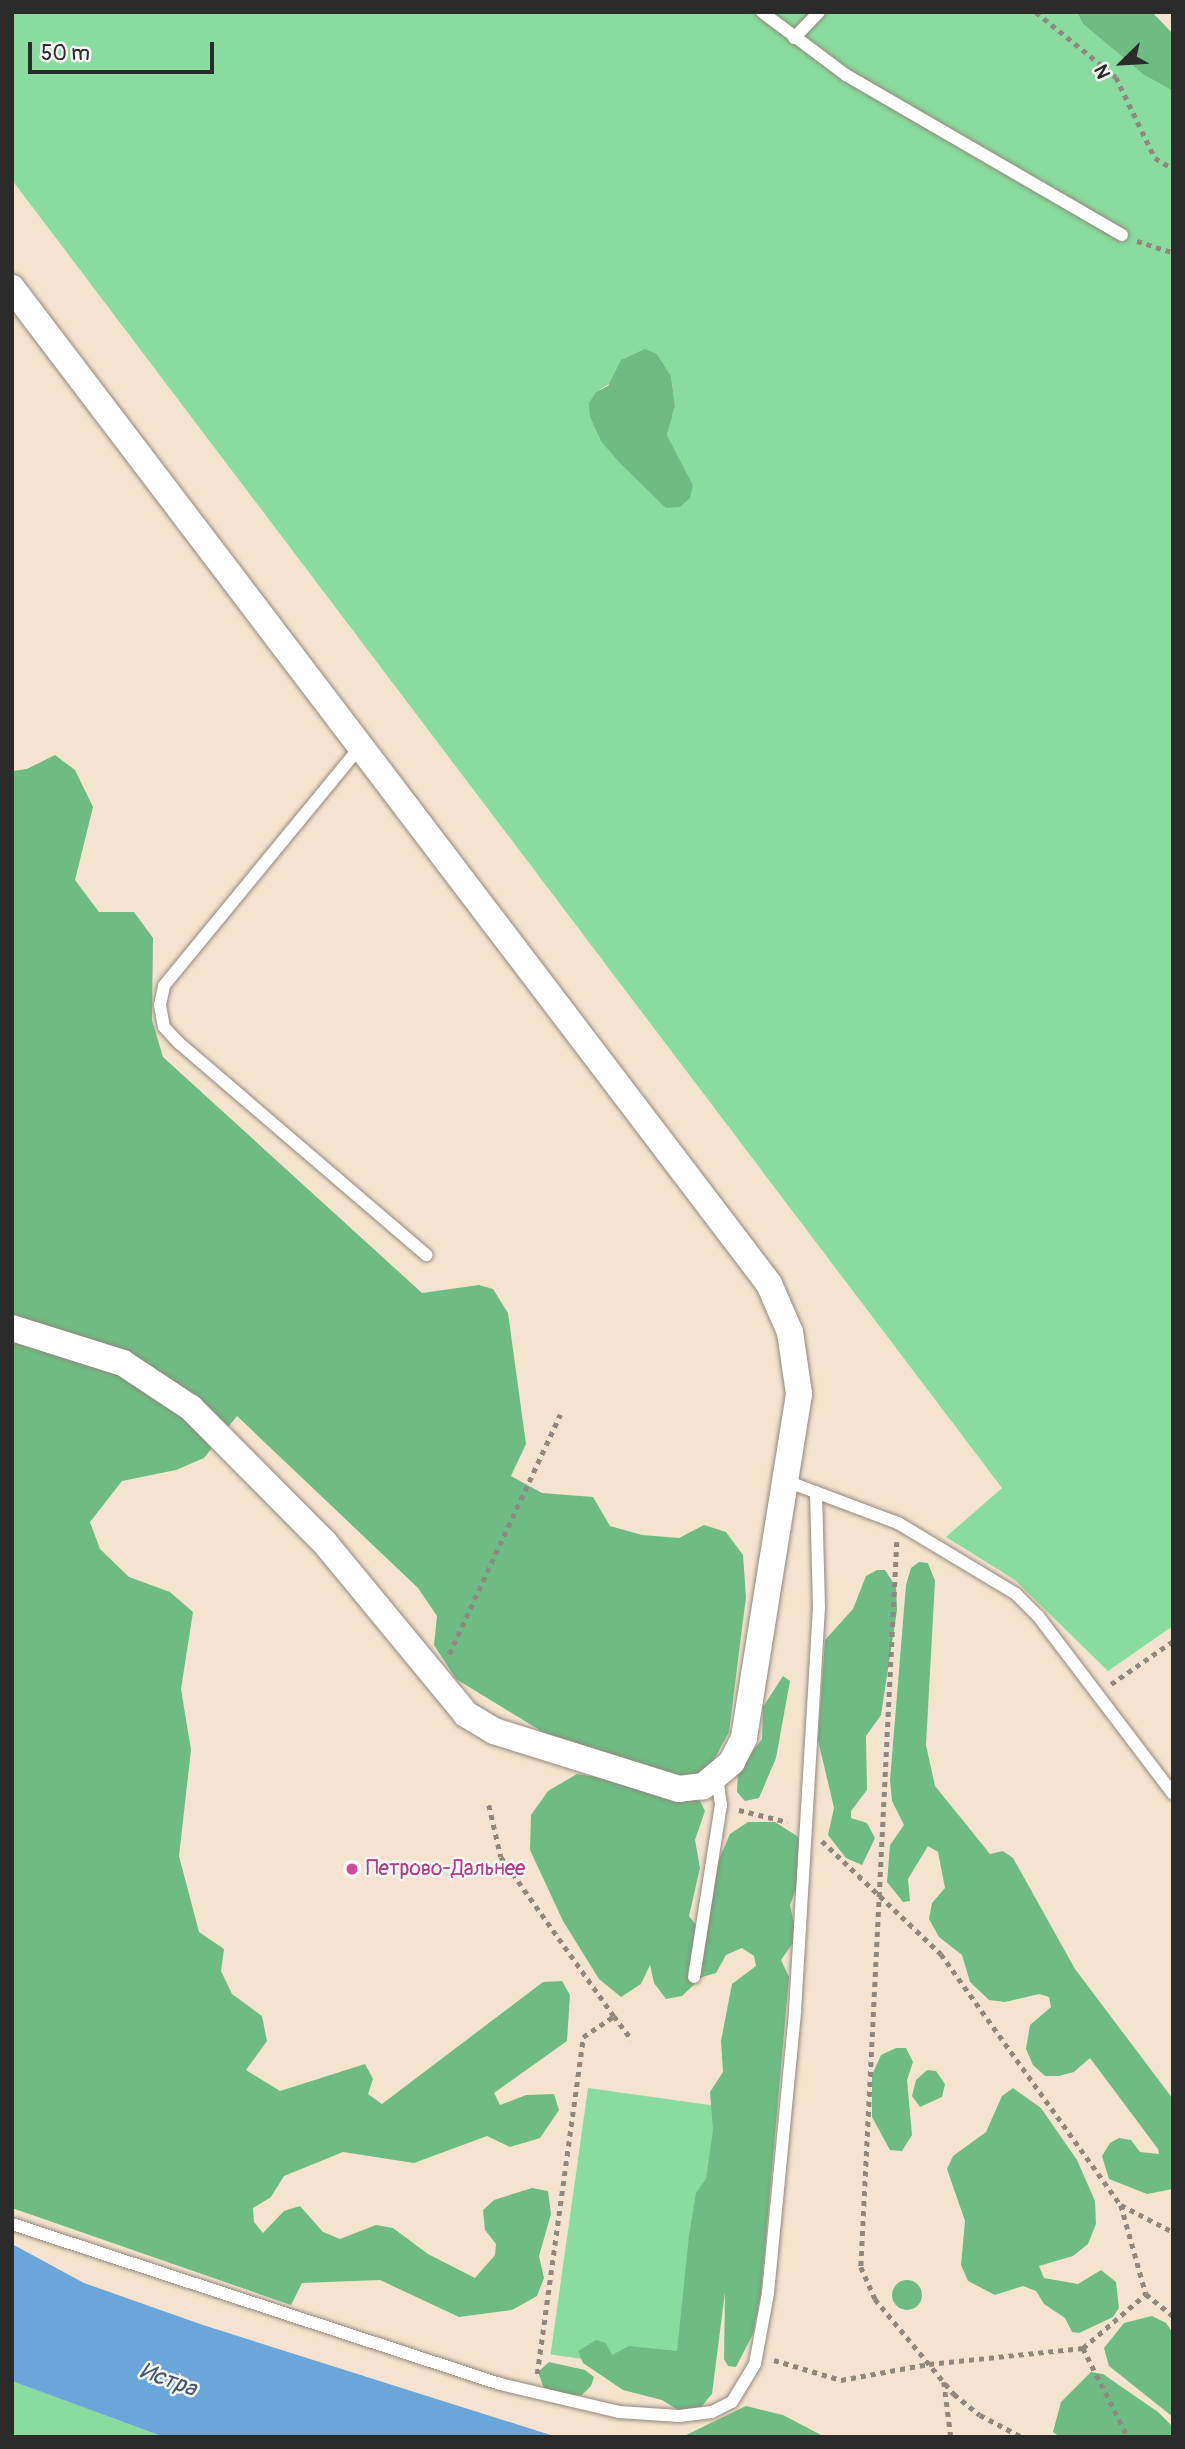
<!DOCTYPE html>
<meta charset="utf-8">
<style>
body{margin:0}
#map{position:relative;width:1185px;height:2449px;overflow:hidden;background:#f4e4cf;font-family:Pangolin,sans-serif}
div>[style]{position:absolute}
.green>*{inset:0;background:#89dc9d;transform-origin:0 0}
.forest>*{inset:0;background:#6ebc84}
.round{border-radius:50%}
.water>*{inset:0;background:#6ba6db}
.path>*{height:4.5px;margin-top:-2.25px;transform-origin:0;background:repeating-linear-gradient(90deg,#90887d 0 5px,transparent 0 10px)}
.roads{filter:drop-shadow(0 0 2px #90887d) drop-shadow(0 0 2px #90887d)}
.lane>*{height:12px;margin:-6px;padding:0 6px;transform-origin:6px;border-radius:6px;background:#fff}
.street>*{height:26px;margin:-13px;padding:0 13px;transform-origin:13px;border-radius:13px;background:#fff}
.dots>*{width:19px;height:19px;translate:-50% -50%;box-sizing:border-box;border:4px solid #f6f6f2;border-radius:50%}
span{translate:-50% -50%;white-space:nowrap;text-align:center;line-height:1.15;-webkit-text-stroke:5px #f6f6f2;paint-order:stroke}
.hotel-label{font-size:21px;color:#b23c85}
.left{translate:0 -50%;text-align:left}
.water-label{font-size:23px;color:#415669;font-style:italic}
.frame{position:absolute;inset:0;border:14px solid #2b2b2b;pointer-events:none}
.north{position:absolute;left:1087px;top:28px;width:70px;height:70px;-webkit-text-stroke:5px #f6f6f2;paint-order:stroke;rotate:246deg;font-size:19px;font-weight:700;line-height:28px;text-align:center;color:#2b2b2b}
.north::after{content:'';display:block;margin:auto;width:24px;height:32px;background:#2b2b2b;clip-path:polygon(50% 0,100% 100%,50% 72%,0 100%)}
.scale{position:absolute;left:28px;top:42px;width:186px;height:32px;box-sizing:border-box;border:4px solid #2b2b2b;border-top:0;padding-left:9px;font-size:21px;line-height:24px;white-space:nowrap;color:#2b2b2b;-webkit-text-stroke:5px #f6f6f2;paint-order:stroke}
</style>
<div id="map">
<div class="green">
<i style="clip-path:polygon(evenodd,12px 12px,1077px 12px,1083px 24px,1144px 75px,1173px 91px,1173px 1626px,1108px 1671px,1015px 1580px,946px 1537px,1002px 1488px,12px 180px,12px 12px,657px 354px,671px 376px,675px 406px,667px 435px,693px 485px,596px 392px,657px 354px)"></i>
<i style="left:588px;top:2088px;width:130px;height:269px;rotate:8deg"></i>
<i style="clip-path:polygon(12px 2381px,18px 2383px,164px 2437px,12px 2437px)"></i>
</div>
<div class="forest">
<i style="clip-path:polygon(1077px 12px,1152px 12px,1173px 34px,1173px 91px,1144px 75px,1083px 24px)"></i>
<i style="clip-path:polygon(645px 349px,657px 354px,671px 376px,675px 406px,667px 435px,693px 485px,690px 498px,680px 507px,666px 508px,618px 461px,601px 441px,590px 417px,589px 403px,596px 392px,608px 386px,621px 360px)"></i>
<i style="clip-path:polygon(55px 755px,75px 770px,93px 807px,75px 880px,99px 912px,134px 912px,153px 938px,152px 1020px,163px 1057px,422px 1293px,479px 1285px,493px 1289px,508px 1313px,526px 1444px,511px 1476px,542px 1493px,593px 1497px,610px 1526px,642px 1535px,679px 1538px,704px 1525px,726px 1532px,743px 1555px,746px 1597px,729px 1732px,706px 1775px,676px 1780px,572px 1750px,456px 1679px,434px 1645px,437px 1616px,418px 1588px,237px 1416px,204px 1458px,176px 1470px,122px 1481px,90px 1522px,100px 1549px,129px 1577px,170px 1592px,193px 1612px,181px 1689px,191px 1750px,179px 1856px,199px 1932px,224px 1949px,221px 1971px,232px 1994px,262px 2016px,267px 2041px,246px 2070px,280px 2091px,365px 2064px,373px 2079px,368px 2094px,382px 2104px,543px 1982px,562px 1981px,570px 1995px,567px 2041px,494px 2093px,500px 2105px,526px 2095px,554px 2094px,559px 2110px,540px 2138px,510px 2147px,487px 2136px,414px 2163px,343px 2152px,284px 2176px,271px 2197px,253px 2208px,254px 2222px,263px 2233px,284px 2211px,300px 2206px,323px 2232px,340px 2239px,376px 2225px,393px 2228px,428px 2254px,475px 2278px,495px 2255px,496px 2244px,485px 2230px,483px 2210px,494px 2200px,532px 2188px,548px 2191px,551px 2214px,539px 2256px,544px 2278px,537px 2296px,512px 2310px,459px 2317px,380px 2280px,302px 2283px,291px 2305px,12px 2208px,12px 771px,27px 769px)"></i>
<i style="clip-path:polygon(919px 1562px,928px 1563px,935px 1581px,926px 1745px,935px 1786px,990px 1854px,1003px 1851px,1013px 1858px,1075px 1969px,1173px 2099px,1173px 2189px,1147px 2194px,1109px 2179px,1102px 2156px,1110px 2143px,1119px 2138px,1131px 2140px,1140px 2152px,1159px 2154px,1158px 2149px,1090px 2058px,1074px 2072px,1059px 2076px,1045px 2076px,1033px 2065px,1026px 2049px,1030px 2025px,1051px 2007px,1049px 1997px,1039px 1994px,1005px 2002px,989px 2000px,970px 1982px,962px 1955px,939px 1937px,929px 1919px,932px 1903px,945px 1888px,938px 1852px,928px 1846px,908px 1879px,910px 1901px,903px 1902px,887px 1882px,890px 1845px,904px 1825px,892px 1801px,890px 1780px,906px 1585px,911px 1568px)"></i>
<i style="clip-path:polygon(877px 1570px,885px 1570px,896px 1587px,897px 1610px,881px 1715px,866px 1736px,867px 1790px,851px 1811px,851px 1818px,867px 1823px,875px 1838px,862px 1865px,846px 1858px,828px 1835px,834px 1808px,818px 1740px,825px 1640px,853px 1609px,866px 1576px)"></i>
<i style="clip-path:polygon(783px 1676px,790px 1681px,776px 1758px,759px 1798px,745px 1801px,737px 1792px,738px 1771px,762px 1739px,763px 1707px)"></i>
<i style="clip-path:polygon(577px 1774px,647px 1784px,700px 1801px,705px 1811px,695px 1840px,700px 1868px,689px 1916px,700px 1930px,720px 1857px,730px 1834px,748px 1822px,775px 1822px,797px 1836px,810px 1868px,800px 1878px,790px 1905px,797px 1937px,781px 1960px,789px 1977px,761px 2293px,753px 2334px,736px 2367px,728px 2366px,724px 2359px,725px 2292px,712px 2394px,701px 2407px,678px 2410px,662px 2400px,623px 2390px,583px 2363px,578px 2351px,596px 2340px,606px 2343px,612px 2355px,629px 2346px,677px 2351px,689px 2236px,696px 2193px,706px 2179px,713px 2130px,710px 2092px,723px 2072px,721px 2041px,732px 1984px,756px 1966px,754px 1956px,742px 1948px,726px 1955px,716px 1973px,702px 1977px,682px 1996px,666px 1999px,654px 1983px,650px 1965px,641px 1984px,621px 1997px,599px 1979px,563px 1921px,530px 1850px,531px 1815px,548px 1791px)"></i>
<i style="clip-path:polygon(896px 2048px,906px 2048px,913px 2062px,907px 2080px,912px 2135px,902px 2151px,890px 2150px,872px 2117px,872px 2075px,881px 2055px)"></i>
<i style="clip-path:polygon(927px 2070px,936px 2071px,945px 2084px,942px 2097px,920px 2107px,912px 2096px,916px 2080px)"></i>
<i style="clip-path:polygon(1013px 2088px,1041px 2108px,1077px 2160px,1095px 2201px,1096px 2224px,1088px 2244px,1073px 2256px,1039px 2266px,1044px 2278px,1078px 2284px,1101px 2270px,1116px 2282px,1119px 2308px,1113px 2317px,1079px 2333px,1072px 2332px,1065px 2318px,1044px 2304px,1036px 2291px,1023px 2286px,995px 2295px,968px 2281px,961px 2265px,965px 2221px,947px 2169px,953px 2156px,986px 2132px,1002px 2096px)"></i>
<i class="round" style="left:892px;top:2280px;width:30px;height:30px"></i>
<i style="clip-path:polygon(1152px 2316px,1166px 2323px,1173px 2333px,1173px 2417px,1109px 2366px,1104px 2348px,1124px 2323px)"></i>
<i style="clip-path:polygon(549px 2362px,585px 2370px,594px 2377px,591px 2386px,582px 2395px,566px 2396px,544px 2388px,538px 2372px)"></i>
<i style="clip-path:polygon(1091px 2372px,1103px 2374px,1158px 2412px,1173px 2427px,1173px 2437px,1060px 2437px,1053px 2432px,1061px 2402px)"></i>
<i style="clip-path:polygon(746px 2406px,783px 2415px,825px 2437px,682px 2437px)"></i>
</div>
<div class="water">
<i style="clip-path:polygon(12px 2244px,84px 2283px,203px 2325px,557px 2437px,164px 2437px,12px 2381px)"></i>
</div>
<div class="path">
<i style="left:1036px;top:12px;width:103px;rotate:39.1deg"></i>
<i style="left:1116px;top:77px;width:90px;rotate:64.3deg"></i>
<i style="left:1155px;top:158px;width:21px;rotate:31deg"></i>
<i style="left:1137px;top:241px;width:38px;rotate:18deg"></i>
<i style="left:897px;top:1542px;width:726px;rotate:92.84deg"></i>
<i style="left:861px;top:2267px;width:35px;rotate:66deg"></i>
<i style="left:875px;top:2299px;width:124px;rotate:50.3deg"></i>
<i style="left:954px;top:2394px;width:33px;rotate:39deg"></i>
<i style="left:980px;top:2415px;width:47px;rotate:27.6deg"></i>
<i style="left:449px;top:1654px;width:264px;rotate:-65.1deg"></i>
<i style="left:1111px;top:1684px;width:75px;rotate:-34.7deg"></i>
<i style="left:489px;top:1805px;width:53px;rotate:77deg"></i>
<i style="left:501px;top:1857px;width:195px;rotate:54.6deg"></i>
<i style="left:739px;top:1810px;width:50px;rotate:13.8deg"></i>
<i style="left:822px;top:1841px;width:164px;rotate:43.5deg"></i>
<i style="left:941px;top:1954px;width:309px;rotate:54.4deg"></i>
<i style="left:1121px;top:2205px;width:59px;rotate:27.4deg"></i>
<i style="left:1121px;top:2205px;width:92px;rotate:74.3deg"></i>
<i style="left:1146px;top:2294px;width:35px;rotate:39deg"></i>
<i style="left:1083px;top:2348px;width:100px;rotate:63.2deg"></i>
<i style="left:774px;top:2360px;width:70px;rotate:16.6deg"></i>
<i style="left:841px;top:2380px;width:89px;rotate:-10.3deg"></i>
<i style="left:929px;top:2364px;width:155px;rotate:-5.9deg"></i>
<i style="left:1083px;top:2348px;width:83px;rotate:-40.6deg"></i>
<i style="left:537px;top:2374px;width:340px;rotate:-82.2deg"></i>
<i style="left:583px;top:2037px;width:37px;rotate:-34deg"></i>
<i style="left:614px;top:2016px;width:30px;rotate:53deg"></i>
<i style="left:944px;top:2382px;width:55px;rotate:82.7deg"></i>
</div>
<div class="roads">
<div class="lane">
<i style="left:762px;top:12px;width:105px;rotate:36.9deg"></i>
<i style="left:846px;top:75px;width:319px;rotate:30.1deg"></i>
<i style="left:794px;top:38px;width:36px;rotate:-46deg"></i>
<i style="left:360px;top:747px;width:309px;rotate:129.4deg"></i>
<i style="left:164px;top:986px;width:19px;rotate:102deg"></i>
<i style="left:160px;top:1005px;width:22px;rotate:80deg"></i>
<i style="left:164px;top:1027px;width:22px;rotate:47deg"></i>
<i style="left:179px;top:1043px;width:326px;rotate:40.6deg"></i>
<i style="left:786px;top:1481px;width:120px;rotate:20.6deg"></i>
<i style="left:898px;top:1523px;width:138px;rotate:31deg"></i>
<i style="left:1016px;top:1594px;width:31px;rotate:45deg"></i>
<i style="left:1038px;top:1616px;width:223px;rotate:52.8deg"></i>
<i style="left:694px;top:1977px;width:174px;rotate:-81.1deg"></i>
<i style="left:721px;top:1805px;width:27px;rotate:-98deg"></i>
<i style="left:12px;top:2224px;width:514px;rotate:18.15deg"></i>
<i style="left:500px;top:2384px;width:122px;rotate:13.2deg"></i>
<i style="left:619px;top:2412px;width:60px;rotate:3.8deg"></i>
<i style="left:679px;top:2416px;width:33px;rotate:-7deg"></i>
<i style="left:712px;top:2412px;width:22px;rotate:-27deg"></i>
<i style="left:732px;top:2402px;width:44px;rotate:-58.8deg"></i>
<i style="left:755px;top:2364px;width:72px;rotate:-79.6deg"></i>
<i style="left:768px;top:2293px;width:283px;rotate:-84.5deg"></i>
<i style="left:795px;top:2011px;width:405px;rotate:-86.6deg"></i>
<i style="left:819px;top:1607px;width:115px;rotate:-91.5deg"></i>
</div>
<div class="street">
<i style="left:12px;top:288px;width:1251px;rotate:52.76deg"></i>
<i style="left:769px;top:1284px;width:52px;rotate:66.4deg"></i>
<i style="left:790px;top:1332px;width:63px;rotate:81.7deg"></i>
<i style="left:799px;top:1394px;width:348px;rotate:99.1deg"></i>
<i style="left:744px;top:1738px;width:27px;rotate:117deg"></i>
<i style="left:732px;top:1762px;width:38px;rotate:140deg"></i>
<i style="left:703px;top:1786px;width:24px;rotate:173deg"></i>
<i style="left:679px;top:1789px;width:194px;rotate:-162.6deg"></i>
<i style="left:494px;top:1731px;width:33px;rotate:-149deg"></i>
<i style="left:466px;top:1714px;width:223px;rotate:-129.5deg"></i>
<i style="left:324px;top:1542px;width:189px;rotate:-134.8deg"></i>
<i style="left:191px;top:1408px;width:82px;rotate:-146.5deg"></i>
<i style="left:123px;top:1363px;width:116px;rotate:-162.5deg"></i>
</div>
</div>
<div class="dots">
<i style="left:352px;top:1869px;background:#d1479c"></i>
</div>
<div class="hotel-label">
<span class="left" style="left:366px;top:1869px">Петрово-Дальнее</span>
</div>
<div class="water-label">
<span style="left:168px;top:2380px;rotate:20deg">Истра</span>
</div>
<div class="frame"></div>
<div class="north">N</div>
<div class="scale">50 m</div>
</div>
